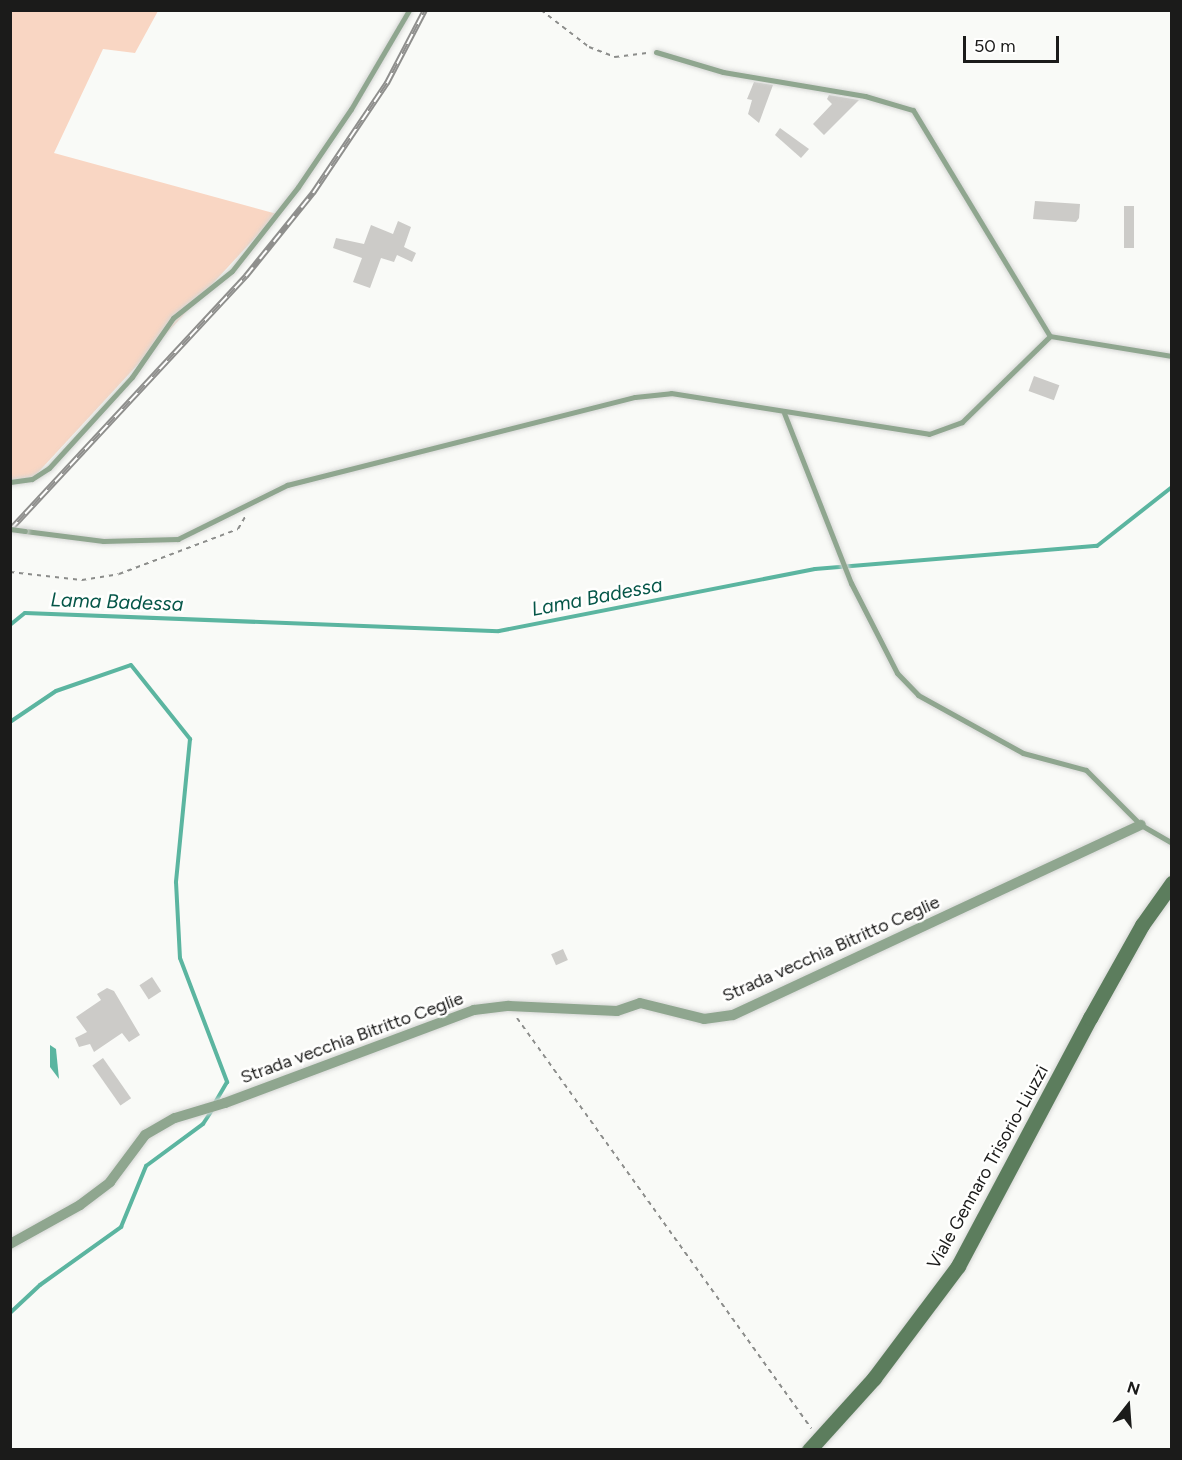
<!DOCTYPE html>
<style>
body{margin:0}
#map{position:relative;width:1182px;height:1460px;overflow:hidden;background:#f9faf7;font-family:Figtree,sans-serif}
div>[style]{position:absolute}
.green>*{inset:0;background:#f9d6c3}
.water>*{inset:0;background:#5bb5a0}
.stream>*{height:4px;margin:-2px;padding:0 2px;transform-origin:2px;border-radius:2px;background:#5bb5a0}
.building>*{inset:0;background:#cccbc8;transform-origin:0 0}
.path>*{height:2px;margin-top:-1px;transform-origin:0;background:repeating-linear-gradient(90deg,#8c8d8b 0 4.5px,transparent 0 9px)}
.roads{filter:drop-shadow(0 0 2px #d5d6d4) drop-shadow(0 0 2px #d5d6d4)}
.lane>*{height:5px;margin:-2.5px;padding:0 2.5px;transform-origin:2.5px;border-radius:2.5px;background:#8fa68f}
.street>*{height:10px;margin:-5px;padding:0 5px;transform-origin:5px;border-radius:5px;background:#8fa68f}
.secondary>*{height:15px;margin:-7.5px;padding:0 7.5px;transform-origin:7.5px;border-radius:7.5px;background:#5c7d5d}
.rail>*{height:6px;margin-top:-3px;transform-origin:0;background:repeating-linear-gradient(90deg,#fffffe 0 11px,#8f8f8d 0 22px);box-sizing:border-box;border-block:2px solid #8f8f8d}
.bridges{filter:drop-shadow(0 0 2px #d5d6d4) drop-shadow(0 0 2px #d5d6d4)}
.lane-bridge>*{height:5px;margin:-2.5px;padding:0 2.5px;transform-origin:2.5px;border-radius:2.5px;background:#8fa68f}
span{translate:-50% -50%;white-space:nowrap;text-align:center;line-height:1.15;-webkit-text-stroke:5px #fffffe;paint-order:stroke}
.street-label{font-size:18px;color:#1b1b1a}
.water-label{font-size:20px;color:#055648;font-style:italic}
.frame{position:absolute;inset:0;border:12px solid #1b1b1a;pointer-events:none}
.north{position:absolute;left:1098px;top:1376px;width:60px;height:60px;-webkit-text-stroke:4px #fffffe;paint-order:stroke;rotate:17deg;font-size:16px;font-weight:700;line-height:24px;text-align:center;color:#1b1b1a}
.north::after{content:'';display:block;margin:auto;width:21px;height:27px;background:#1b1b1a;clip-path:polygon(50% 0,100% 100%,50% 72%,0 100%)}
.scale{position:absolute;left:963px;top:36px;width:96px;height:27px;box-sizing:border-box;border:3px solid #1b1b1a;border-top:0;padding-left:8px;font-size:18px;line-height:21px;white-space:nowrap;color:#1b1b1a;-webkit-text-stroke:4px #fffffe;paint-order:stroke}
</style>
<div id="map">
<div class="green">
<i style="clip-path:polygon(10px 11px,158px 11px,135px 53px,103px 49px,54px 153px,277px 214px,32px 479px,10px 480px)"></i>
</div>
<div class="water">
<i style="clip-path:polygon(50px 1045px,56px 1049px,59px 1079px,50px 1067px)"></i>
</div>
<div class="stream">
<i style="left:10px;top:625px;width:19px;rotate:-39deg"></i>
<i style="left:25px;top:613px;width:474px;rotate:2.2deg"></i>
<i style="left:499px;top:631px;width:322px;rotate:-11.1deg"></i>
<i style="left:815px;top:569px;width:283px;rotate:-4.7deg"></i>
<i style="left:1097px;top:546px;width:95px;rotate:-38.2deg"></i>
<i style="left:10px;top:722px;width:55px;rotate:-34deg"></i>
<i style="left:56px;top:691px;width:79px;rotate:-19.1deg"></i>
<i style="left:131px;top:665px;width:95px;rotate:51.4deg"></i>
<i style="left:190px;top:739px;width:144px;rotate:95.6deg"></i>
<i style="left:176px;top:882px;width:76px;rotate:87deg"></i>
<i style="left:180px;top:958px;width:133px;rotate:69.2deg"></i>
<i style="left:227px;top:1082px;width:24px;rotate:120deg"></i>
<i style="left:10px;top:1313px;width:41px;rotate:-43deg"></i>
<i style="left:40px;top:1285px;width:100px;rotate:-35.6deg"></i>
<i style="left:121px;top:1227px;width:66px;rotate:-67.7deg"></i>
<i style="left:146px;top:1166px;width:71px;rotate:-36.4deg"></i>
<i style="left:203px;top:1124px;width:17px;rotate:-57deg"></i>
</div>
<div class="building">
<i style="clip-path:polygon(754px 82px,773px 85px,759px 123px,748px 114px,752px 100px,747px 99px)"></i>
<i style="clip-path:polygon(829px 95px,859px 100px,824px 135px,813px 124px,832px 104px,827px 99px)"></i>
<i style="clip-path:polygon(780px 128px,809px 149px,801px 158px,775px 135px)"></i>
<i style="clip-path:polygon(1035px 201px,1080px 204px,1079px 218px,1076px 222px,1033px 219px)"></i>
<i style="left:1124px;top:206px;width:10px;height:42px"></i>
<i style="clip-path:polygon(398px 221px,411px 227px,404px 247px,416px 253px,412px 262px,397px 255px,394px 262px,381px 258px,370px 288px,353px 282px,362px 258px,333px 248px,336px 238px,364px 244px,371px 225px,393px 234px)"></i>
<i style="left:1034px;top:376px;width:27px;height:16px;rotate:20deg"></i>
<i style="left:563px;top:949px;width:12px;height:13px;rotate:66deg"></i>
<i style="left:152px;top:977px;width:17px;height:15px;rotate:57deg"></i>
<i style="clip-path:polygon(107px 988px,114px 991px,140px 1035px,129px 1042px,122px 1033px,94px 1052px,90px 1044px,79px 1047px,75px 1038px,87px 1032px,76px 1017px,101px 1000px,97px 994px)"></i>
<i style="left:103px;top:1058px;width:49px;height:13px;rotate:55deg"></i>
</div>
<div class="path">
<i style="left:541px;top:10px;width:61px;rotate:37.6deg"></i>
<i style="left:589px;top:47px;width:28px;rotate:21deg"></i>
<i style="left:615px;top:57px;width:32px;rotate:-7deg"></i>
<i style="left:10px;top:572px;width:72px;rotate:6.3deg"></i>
<i style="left:82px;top:580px;width:37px;rotate:-9deg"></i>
<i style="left:119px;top:574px;width:127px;rotate:-20.7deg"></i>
<i style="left:238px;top:529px;width:14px;rotate:-60deg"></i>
<i style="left:517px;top:1018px;width:505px;rotate:54.36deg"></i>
</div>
<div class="roads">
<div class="lane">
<i style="left:656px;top:52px;width:70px;rotate:16.6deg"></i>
<i style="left:723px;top:72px;width:144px;rotate:9.6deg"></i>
<i style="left:865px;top:96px;width:50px;rotate:16.3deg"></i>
<i style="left:913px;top:110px;width:264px;rotate:58.8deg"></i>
<i style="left:1050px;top:336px;width:124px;rotate:9.3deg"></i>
<i style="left:784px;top:413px;width:183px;rotate:68.5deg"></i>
<i style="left:851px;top:583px;width:101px;rotate:62.9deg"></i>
<i style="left:897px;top:673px;width:30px;rotate:46deg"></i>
<i style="left:918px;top:695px;width:120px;rotate:28.9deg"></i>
<i style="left:1023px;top:753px;width:65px;rotate:15.1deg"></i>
<i style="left:1086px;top:770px;width:78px;rotate:45deg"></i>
<i style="left:1141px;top:825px;width:36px;rotate:30deg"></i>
<i style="left:10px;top:482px;width:22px;rotate:-8deg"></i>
<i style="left:32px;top:479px;width:20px;rotate:-33deg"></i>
<i style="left:49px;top:468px;width:123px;rotate:-47.6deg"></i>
<i style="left:132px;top:377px;width:72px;rotate:-55.2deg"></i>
<i style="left:173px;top:318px;width:75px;rotate:-38.5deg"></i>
<i style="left:232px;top:271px;width:107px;rotate:-51.8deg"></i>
<i style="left:298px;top:187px;width:94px;rotate:-55.8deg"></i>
<i style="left:351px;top:109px;width:115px;rotate:-59.6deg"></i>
<i style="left:25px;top:531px;width:79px;rotate:7.3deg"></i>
<i style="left:103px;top:541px;width:75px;rotate:-1.5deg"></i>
<i style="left:178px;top:539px;width:122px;rotate:-26.4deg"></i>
<i style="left:287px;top:485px;width:359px;rotate:-14.2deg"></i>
<i style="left:635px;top:397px;width:36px;rotate:-6deg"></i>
<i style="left:671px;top:393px;width:261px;rotate:9deg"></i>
<i style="left:929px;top:434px;width:35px;rotate:-20deg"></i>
<i style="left:962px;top:422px;width:123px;rotate:-44.3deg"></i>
</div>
<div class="street">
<i style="left:10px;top:1244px;width:80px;rotate:-29.1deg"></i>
<i style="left:80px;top:1205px;width:38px;rotate:-37deg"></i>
<i style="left:110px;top:1182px;width:59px;rotate:-53.3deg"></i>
<i style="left:145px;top:1135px;width:34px;rotate:-30deg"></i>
<i style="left:175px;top:1118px;width:52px;rotate:-16.7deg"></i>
<i style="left:225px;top:1103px;width:266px;rotate:-20.5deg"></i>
<i style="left:474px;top:1010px;width:35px;rotate:-7deg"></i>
<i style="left:509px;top:1006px;width:108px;rotate:2.7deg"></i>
<i style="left:617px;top:1011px;width:24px;rotate:-19deg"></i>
<i style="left:640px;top:1003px;width:66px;rotate:14deg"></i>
<i style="left:704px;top:1019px;width:29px;rotate:-8deg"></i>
<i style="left:733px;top:1015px;width:450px;rotate:-25deg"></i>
</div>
<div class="secondary">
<i style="left:809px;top:1450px;width:97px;rotate:-47.9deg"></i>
<i style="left:874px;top:1378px;width:140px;rotate:-53.1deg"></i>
<i style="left:958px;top:1266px;width:281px;rotate:-62deg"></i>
<i style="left:1090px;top:1018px;width:107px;rotate:-60.8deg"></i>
<i style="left:1142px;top:925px;width:52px;rotate:-54.5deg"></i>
</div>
</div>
<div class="rail">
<i style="left:10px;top:530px;width:347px;rotate:-47.1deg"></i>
<i style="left:246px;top:276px;width:107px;rotate:-51.1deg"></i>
<i style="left:313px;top:193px;width:133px;rotate:-56.1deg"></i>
<i style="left:387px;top:83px;width:82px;rotate:-62.5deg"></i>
</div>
<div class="bridges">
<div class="lane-bridge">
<i style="left:10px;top:529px;width:15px;rotate:8deg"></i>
</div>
</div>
<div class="street-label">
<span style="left:831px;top:949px;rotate:-24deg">Strada vecchia Bitritto Ceglie</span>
<span style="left:352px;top:1038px;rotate:-20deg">Strada vecchia Bitritto Ceglie</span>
<span style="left:988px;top:1167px;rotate:-61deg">Viale Gennaro Trisorio-Liuzzi</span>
</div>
<div class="water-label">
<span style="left:597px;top:597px;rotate:-11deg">Lama Badessa</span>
<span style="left:117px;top:602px;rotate:2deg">Lama Badessa</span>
</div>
<div class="frame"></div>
<div class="north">N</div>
<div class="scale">50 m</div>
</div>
